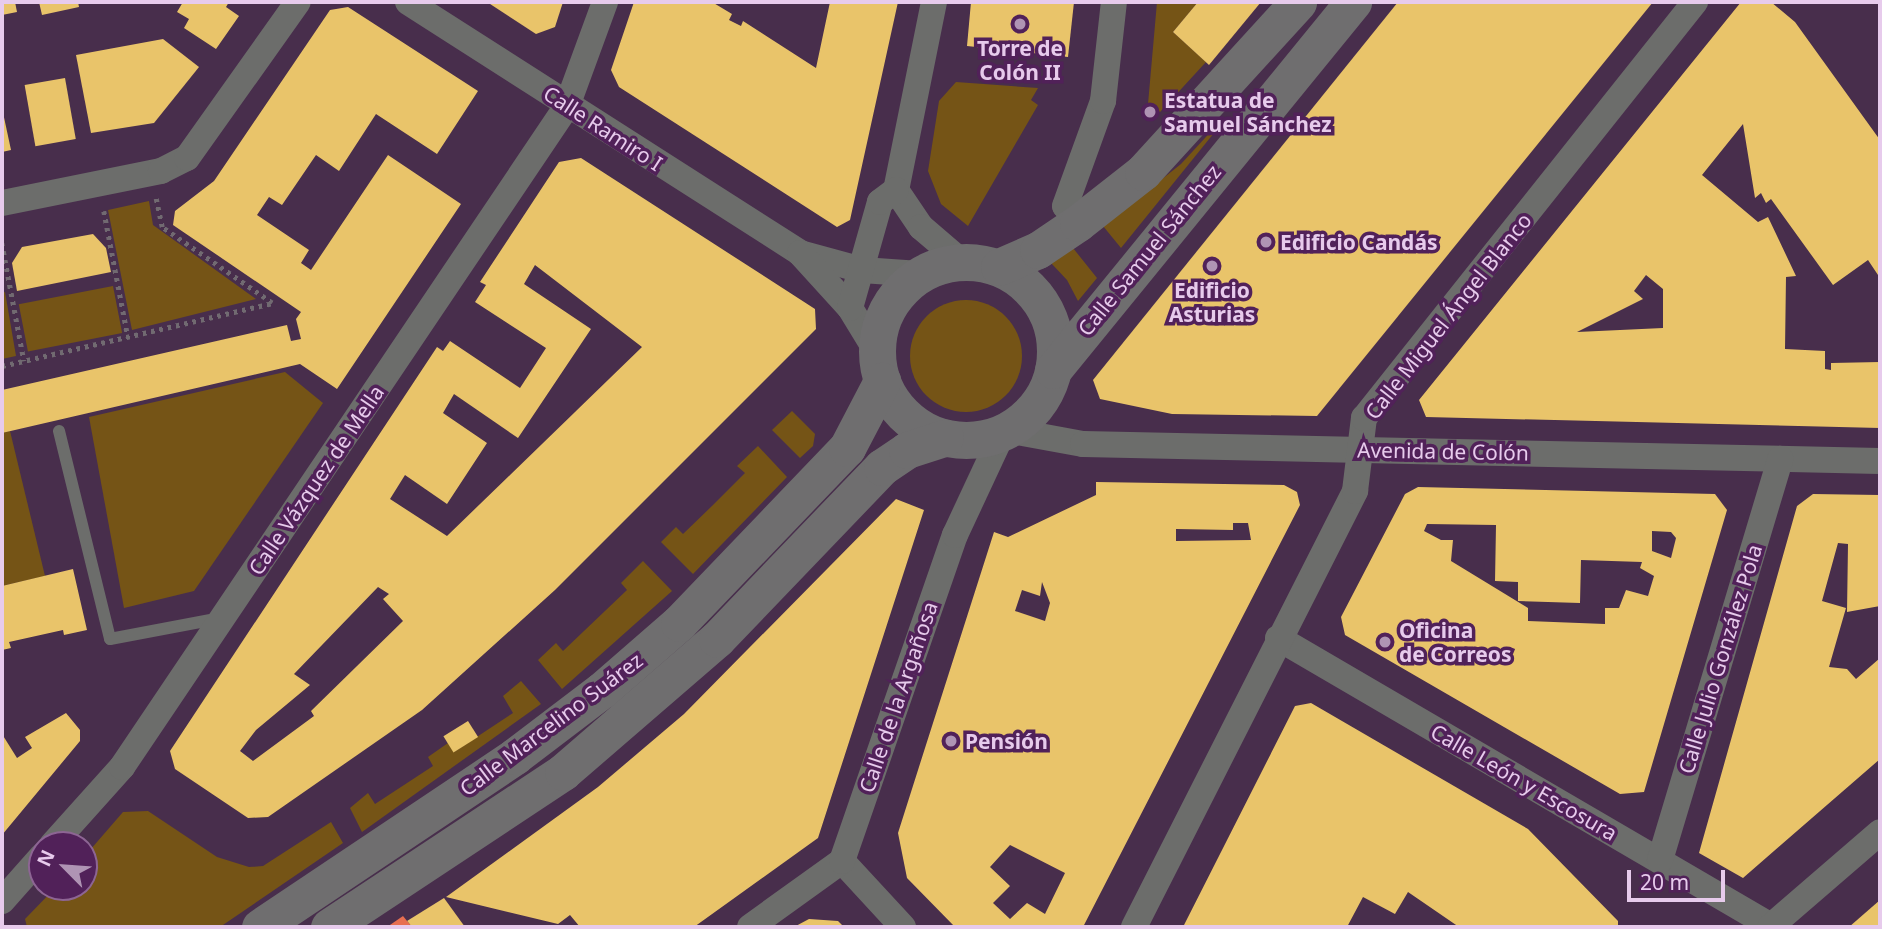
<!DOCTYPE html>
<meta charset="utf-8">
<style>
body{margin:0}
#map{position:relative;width:1882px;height:929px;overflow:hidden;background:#482e4c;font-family:"Noto Sans",sans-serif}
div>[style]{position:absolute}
.green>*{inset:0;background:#755416;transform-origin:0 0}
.round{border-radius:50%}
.homes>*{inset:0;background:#e9c46a;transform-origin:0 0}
.shops>*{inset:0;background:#e76f51}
.path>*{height:4.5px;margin-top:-2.25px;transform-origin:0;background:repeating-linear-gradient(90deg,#716a71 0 3.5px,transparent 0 8.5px)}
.lane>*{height:12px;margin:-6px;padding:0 6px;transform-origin:6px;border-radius:6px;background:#6c6d6b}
.street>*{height:26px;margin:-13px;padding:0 13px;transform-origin:13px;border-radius:13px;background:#6c6d6b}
.secondary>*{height:37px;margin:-18.5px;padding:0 18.5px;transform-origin:18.5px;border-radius:18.5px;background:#6f6e6f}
.secondary>.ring{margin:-18.5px;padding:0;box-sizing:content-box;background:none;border:37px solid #6f6e6f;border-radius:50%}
.dots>*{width:19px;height:19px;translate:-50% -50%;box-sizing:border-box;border:4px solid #512159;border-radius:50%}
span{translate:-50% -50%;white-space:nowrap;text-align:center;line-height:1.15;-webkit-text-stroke:7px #512159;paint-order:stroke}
.poi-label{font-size:21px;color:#e7cbec;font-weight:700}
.left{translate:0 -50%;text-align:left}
.street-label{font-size:21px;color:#e7cbec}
.frame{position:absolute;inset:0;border:4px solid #e7cbec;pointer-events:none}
.north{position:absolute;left:28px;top:831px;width:70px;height:70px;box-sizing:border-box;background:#512159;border:2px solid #8d6594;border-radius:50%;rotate:295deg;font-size:19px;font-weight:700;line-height:28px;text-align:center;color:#e7cbec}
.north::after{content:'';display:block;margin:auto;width:24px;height:32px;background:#af94b4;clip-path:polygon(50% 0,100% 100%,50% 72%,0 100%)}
.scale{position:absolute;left:1627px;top:870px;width:98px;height:32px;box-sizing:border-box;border:4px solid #e7cbec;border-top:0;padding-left:9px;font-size:21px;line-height:24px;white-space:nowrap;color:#e7cbec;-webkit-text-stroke:5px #512159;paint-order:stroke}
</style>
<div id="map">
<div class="green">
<i style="clip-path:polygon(1157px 2px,1198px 2px,1173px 32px,1206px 62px,1160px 112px,1148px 104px)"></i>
<i style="clip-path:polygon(956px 82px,1038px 88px,1031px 100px,1038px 105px,968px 226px,941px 204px,928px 171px,939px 101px)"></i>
<i style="clip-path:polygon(1216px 126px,1218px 128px,1121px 248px,1103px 226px,1181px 164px)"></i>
<i style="clip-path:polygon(149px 201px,153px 225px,256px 299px,132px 330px,108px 210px)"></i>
<i style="clip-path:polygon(1073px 248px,1097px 278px,1078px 301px,1067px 280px,1051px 263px)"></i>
<i style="left:113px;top:286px;width:48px;height:96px;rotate:79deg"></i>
<i style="clip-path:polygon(5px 292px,16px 356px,2px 359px,2px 293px)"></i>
<i class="round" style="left:910px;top:300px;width:112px;height:112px"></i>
<i style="clip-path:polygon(285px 372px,323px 403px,194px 591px,124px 608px,89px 417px)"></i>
<i style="clip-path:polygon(792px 411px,815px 434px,813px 446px,800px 458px,772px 430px)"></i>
<i style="clip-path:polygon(10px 431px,45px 576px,2px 586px,2px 433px)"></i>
<i style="clip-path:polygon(758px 446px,787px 477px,693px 574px,661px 542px,676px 527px,683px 534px,713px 505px,745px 473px,737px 466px)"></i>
<i style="clip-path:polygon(643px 561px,672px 591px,562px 689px,538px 660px,556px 643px,563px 651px,627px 590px,621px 583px)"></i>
<i style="clip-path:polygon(521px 681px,541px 704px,362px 832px,350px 808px,368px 793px,375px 804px,433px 766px,428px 757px,448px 743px,454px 752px,513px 713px,503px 696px)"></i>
<i style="clip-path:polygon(148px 811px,217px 857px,249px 867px,263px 866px,331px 822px,343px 843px,220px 927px,27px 927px,25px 919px,56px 887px,84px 887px,84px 857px,123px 812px)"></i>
</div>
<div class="homes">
<i style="clip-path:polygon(2px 2px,15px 2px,17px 12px,2px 15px)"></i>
<i style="clip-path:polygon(39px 2px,78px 2px,79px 7px,42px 15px)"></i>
<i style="clip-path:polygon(183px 2px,229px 2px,226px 7px,239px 16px,216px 49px,184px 28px,189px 19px,177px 12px)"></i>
<i style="clip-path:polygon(487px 2px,563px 2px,555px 27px,536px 34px)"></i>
<i style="clip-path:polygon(634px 2px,712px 2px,732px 14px,729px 20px,741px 26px,743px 21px,816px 68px,830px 2px,898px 2px,850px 220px,837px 227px,619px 87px,611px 70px)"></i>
<i style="clip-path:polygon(971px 2px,1074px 2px,1068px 57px,967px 46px)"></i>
<i style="clip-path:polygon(1198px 2px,1261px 2px,1209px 65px,1173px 32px)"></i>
<i style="clip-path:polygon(1398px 2px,1653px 2px,1317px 416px,1172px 414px,1100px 399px,1093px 380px)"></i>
<i style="clip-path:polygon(evenodd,1741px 2px,1771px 2px,1795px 22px,1880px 140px,1880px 278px,1868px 260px,1833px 285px,1771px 199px,1766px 203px,1761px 193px,1755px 198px,1743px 124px,1702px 175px,1758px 222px,1768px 217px,1796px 276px,1786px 277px,1785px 349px,1825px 351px,1825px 369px,1831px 370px,1831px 363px,1880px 362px,1880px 428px,1426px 417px,1419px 400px,1741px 2px,1646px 275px,1663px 289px,1663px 328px,1577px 332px,1643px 299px,1634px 291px,1646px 275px)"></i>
<i style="clip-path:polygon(348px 7px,478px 91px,437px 154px,376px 114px,339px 171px,316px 155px,282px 205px,269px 197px,257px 215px,309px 250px,301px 263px,311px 270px,388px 155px,461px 204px,337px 389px,300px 364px,2px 433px,2px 390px,287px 325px,291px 341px,301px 339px,296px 319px,301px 312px,173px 225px,175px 211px,214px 181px,330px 10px)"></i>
<i style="clip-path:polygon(163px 39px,199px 67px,154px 123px,91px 133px,76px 55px)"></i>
<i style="left:65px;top:78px;width:62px;height:41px;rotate:80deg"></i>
<i style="clip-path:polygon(2px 108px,11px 150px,2px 152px)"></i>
<i style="clip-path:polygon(evenodd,581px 158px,815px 309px,816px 329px,555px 590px,422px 710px,268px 817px,248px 818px,175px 769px,170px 751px,437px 347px,443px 351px,450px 341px,520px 388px,546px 348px,475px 302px,486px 285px,480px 282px,559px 162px,581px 158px,535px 265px,642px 347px,447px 536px,390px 499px,405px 475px,447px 504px,487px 443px,443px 413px,454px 394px,518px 438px,591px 329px,524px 284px,535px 265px,581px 158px,378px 587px,389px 594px,383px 599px,403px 621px,311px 711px,314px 716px,253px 761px,240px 751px,256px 730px,310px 685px,294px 674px,378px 587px)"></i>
<i style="clip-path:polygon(93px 234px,106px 248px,111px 272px,17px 291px,12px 263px,22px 247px)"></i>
<i style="clip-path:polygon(evenodd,1096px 482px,1284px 485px,1297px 492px,1300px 505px,1083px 927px,955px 927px,907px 878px,898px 833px,925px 748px,994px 532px,1008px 537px,1096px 495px,1096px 482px,1233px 523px,1248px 523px,1251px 540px,1176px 541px,1176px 529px,1233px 530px,1233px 523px,1096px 482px,1042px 582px,1050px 603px,1045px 621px,1015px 611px,1022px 590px,1040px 596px,1042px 582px,1096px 482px,1010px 845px,1065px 873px,1045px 914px,1027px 903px,1010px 919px,993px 903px,1010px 886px,990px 867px,1010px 845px)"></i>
<i style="clip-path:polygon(evenodd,1418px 487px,1715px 494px,1727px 510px,1644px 792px,1620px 794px,1345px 635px,1341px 617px,1405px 494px,1418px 487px,1427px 524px,1496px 525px,1495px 581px,1518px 582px,1518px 601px,1580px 603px,1581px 560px,1642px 562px,1640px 568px,1654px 576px,1648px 596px,1626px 590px,1619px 608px,1605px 608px,1605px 624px,1528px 621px,1528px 608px,1451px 561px,1453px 540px,1441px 540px,1424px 531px,1427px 524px,1418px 487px,1652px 531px,1671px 532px,1676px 538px,1671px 558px,1652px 551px,1652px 531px)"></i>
<i style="clip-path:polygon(1813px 494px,1880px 495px,1880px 606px,1847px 612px,1848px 544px,1838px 543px,1822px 601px,1846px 608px,1829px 667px,1847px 669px,1856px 679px,1880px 658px,1880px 759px,1743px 878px,1699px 853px,1797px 506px)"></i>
<i style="clip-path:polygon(896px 499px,924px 510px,818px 838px,694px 927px,580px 927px,570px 915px,558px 924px,446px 897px,598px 787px,684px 714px)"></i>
<i style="clip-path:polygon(73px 569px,87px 630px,64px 635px,63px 630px,9px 642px,11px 648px,2px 650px,2px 586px)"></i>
<i style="clip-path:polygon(1311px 703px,1528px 829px,1618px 921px,1618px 927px,1459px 927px,1408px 892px,1395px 914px,1363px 897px,1347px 927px,1183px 927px,1295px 706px)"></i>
<i style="clip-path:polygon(66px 713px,80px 730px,80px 741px,2px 835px,2px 734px,17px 758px,32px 748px,25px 737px)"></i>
<i style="left:468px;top:721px;width:19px;height:29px;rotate:58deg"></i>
<i style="clip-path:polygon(444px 898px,465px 927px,412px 927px,407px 921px)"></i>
<i style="clip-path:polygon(1880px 900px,1880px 927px,1849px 927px)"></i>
<i style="clip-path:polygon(809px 919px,838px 921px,844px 927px,794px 927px)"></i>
</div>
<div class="shops">
<i style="clip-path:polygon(403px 916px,412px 927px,387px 927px)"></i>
</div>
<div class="path">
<i style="left:104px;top:211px;width:128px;rotate:79.2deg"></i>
<i style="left:2px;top:243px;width:120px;rotate:79.4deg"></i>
<i style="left:2px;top:366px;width:277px;rotate:-13.1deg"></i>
<i style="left:272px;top:303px;width:134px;rotate:-145.4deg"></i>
<i style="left:162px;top:227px;width:29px;rotate:-102deg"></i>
</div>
<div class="lane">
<i style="left:59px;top:431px;width:214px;rotate:76.2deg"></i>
<i style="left:110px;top:639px;width:113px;rotate:-10.7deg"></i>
</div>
<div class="street">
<i style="left:408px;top:2px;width:465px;rotate:32.6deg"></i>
<i style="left:800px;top:253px;width:64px;rotate:15.3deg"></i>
<i style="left:862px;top:270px;width:58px;rotate:3.9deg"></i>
<i style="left:934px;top:2px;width:192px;rotate:101.4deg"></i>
<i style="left:896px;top:190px;width:45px;rotate:56deg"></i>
<i style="left:921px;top:227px;width:54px;rotate:40.5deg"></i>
<i style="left:2px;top:203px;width:162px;rotate:-11.4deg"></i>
<i style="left:161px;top:171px;width:29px;rotate:-27deg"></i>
<i style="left:187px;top:158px;width:191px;rotate:-54.6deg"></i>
<i style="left:1078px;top:223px;width:21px;rotate:-127deg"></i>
<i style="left:1065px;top:206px;width:112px;rotate:-70.1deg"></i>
<i style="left:1103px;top:101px;width:100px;rotate:-83.7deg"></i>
<i style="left:800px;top:253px;width:74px;rotate:47.7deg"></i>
<i style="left:850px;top:308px;width:52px;rotate:58.5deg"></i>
<i style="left:850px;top:308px;width:110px;rotate:-74.2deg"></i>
<i style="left:880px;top:202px;width:20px;rotate:-37deg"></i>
<i style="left:1006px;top:430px;width:78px;rotate:10.3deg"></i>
<i style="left:1083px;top:444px;width:797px;rotate:1.22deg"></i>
<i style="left:1278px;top:638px;width:571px;rotate:30.29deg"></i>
<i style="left:52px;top:845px;width:105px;rotate:-48.1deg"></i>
<i style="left:122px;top:767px;width:797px;rotate:-56.05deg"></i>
<i style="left:567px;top:106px;width:111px;rotate:-69.9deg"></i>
<i style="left:1660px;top:860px;width:419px;rotate:-73.3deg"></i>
<i style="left:842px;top:861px;width:90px;rotate:47.3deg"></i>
<i style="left:2px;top:901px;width:60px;rotate:-48.4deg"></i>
<i style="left:750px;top:927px;width:113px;rotate:-35.7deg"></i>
<i style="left:842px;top:861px;width:345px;rotate:-70.9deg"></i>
<i style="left:955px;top:535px;width:114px;rotate:-65deg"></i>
<i style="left:1134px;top:927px;width:489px;rotate:-63.1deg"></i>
<i style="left:1355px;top:491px;width:74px;rotate:-83deg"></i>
<i style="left:1364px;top:418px;width:532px;rotate:-51.49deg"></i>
<i style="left:1770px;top:927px;width:145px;rotate:-40.8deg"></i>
</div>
<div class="secondary">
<i class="ring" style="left:877px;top:262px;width:141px;height:141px"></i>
<i style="left:999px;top:267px;width:43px;rotate:-23.6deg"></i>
<i style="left:1038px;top:250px;width:48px;rotate:-34deg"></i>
<i style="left:1078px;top:223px;width:83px;rotate:-38.1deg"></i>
<i style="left:1143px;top:172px;width:230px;rotate:-47.6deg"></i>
<i style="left:1053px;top:370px;width:475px;rotate:-50.8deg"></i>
<i style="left:260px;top:927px;width:307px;rotate:-33.8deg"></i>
<i style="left:515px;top:756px;width:109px;rotate:-37.2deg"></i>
<i style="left:602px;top:690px;width:102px;rotate:-41deg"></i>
<i style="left:679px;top:623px;width:243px;rotate:-46.2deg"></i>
<i style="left:847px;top:448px;width:76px;rotate:-62.4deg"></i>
<i style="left:329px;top:927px;width:281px;rotate:-33.5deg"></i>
<i style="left:563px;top:772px;width:203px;rotate:-40.8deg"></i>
<i style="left:717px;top:639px;width:238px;rotate:-46.2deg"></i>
<i style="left:882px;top:467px;width:30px;rotate:-34deg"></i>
<i style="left:907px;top:450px;width:40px;rotate:-18deg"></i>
</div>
<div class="dots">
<i style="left:1020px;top:24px;background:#af94b4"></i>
<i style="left:1150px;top:112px;background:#af94b4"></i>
<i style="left:1266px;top:242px;background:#af94b4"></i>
<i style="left:1212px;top:266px;background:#af94b4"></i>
<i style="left:1385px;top:642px;background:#af94b4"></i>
<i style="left:951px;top:741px;background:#af94b4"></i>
</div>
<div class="poi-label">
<span style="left:1020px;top:60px">Torre de<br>Colón II</span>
<span class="left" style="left:1164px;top:112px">Estatua de<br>Samuel Sánchez</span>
<span class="left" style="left:1280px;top:242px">Edificio Candás</span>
<span style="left:1212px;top:302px">Edificio<br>Asturias</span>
<span class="left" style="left:1399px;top:642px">Oficina<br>de Correos</span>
<span class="left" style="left:965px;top:741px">Pensión</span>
</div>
<div class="street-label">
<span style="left:603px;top:128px;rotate:33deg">Calle Ramiro I</span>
<span style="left:1149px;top:250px;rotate:-51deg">Calle Samuel Sánchez</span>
<span style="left:1448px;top:316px;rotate:-52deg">Calle Miguel Ángel Blanco</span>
<span style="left:1443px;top:451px;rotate:1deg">Avenida de Colón</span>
<span style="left:316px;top:480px;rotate:-56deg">Calle Vázquez de Mella</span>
<span style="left:1720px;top:659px;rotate:-73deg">Calle Julio González Pola</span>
<span style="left:898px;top:697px;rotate:-71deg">Calle de la Argañosa</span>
<span style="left:551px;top:724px;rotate:-37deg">Calle Marcelino Suárez</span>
<span style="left:1524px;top:782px;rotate:30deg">Calle León y Escosura</span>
</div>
<div class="frame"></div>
<div class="north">N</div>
<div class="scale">20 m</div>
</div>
